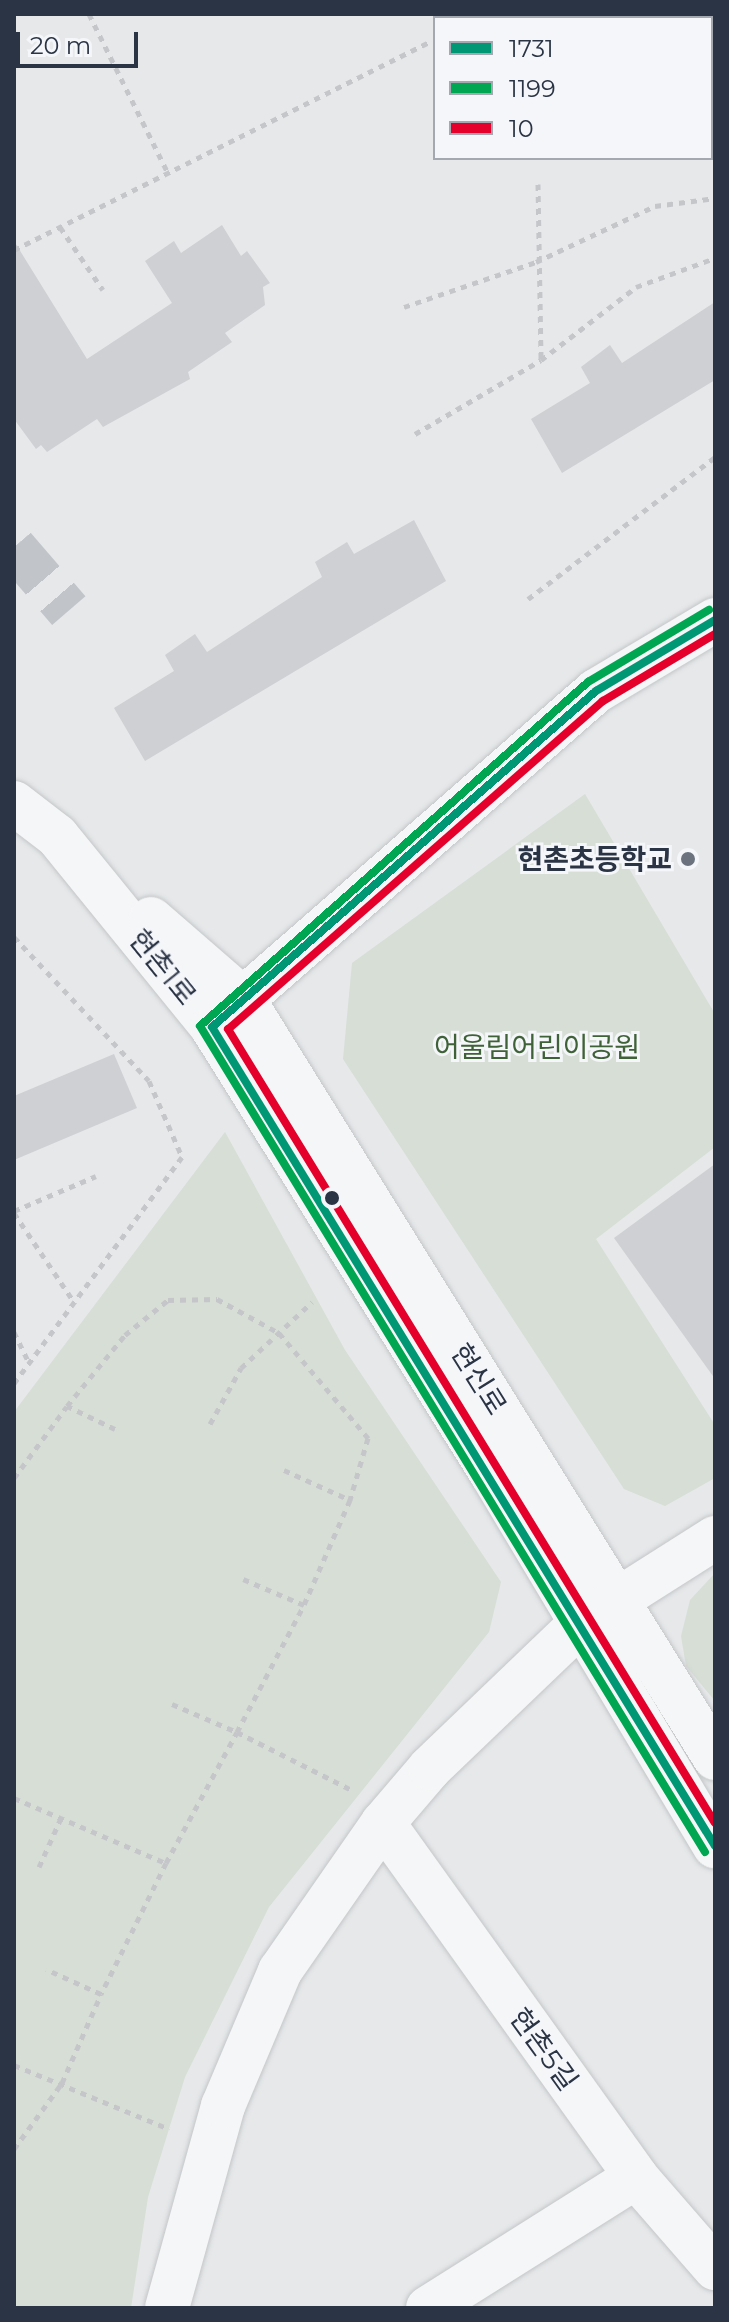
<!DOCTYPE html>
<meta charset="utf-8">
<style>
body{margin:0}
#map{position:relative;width:729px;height:2322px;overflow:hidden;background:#e6e8ea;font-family:Montserrat,"Noto Sans KR",sans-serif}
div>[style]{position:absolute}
.green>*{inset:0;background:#d6ded6}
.building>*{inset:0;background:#ced0d3}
.minor-tunnel>*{height:44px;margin-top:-22px;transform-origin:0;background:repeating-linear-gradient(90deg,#c1c4c9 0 44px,transparent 0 66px)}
.path>*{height:5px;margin-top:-2.5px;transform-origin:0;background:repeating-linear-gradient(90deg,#c5c6ca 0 6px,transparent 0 12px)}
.roads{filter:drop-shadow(0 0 2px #c4c6c8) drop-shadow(0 0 2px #c4c6c8)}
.minor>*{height:44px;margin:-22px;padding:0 22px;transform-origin:22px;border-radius:22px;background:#f5f6f7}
.bus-1>*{height:8px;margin:-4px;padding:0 4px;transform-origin:4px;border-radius:4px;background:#009775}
.bus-2>*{height:8px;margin:-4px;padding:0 4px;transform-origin:4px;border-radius:4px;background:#00a651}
.bus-3>*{height:8px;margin:-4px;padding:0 4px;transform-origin:4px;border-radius:4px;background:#e4002b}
.dots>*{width:22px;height:22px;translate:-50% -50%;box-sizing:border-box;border:4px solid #f4f6f9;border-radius:50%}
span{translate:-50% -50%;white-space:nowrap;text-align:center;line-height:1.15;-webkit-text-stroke:6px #f4f6f9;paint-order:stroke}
.poi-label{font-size:28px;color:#2b3445;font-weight:700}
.right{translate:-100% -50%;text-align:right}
.street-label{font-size:28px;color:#2b3445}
.park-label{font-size:28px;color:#3f6138}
.frame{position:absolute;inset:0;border:16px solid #2b3445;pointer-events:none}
.legend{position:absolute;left:433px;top:16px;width:280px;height:144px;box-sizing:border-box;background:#f4f6f9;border:2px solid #a4a8b1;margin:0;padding:10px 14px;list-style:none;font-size:24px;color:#2b3445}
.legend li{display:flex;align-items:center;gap:16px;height:40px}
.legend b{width:40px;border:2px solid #a4a8b1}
.scale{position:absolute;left:16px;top:32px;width:122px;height:36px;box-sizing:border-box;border:4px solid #2b3445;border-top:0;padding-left:10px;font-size:24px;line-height:28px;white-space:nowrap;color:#2b3445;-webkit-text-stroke:6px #f4f6f9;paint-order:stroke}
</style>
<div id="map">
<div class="green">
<i style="clip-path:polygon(585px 794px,715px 1014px,715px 1147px,596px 1239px,715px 1425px,715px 1478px,665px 1506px,624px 1489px,343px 1059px,352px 963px)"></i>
<i style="clip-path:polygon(225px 1132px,345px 1350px,501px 1582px,489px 1632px,269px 1907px,185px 2077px,148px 2197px,131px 2308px,14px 2308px,14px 1412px)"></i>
<i style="clip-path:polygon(715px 1573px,715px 1701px,686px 1666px,681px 1636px,690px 1600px)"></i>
</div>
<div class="building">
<i style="clip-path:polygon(222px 225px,241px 256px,247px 251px,270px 283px,263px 287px,265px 305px,225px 333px,232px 342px,188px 372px,190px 379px,103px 427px,97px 419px,47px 452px,41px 445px,36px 449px,14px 419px,14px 241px,87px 359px,172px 303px,145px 261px,174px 241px,181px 253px)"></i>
<i style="clip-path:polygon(715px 302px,715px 380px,562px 473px,531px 419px,590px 383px,581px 367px,610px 345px,622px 363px)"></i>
<i style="clip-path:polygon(414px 520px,446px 581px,145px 761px,114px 708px,174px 671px,165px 655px,195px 634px,207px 652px,322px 577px,315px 562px,347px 542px,354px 554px)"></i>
<i style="clip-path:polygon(114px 1054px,137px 1108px,14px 1160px,14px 1096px)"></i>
<i style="clip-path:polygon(715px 1164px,715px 1379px,614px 1238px)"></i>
</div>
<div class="minor-tunnel">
<i style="left:14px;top:547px;width:84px;rotate:49.3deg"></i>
</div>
<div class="path">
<i style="left:89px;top:14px;width:178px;rotate:63.6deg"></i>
<i style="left:544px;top:14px;width:104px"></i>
<i style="left:538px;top:184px;width:175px;rotate:89deg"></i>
<i style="left:60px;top:227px;width:76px;rotate:55.7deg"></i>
<i style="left:14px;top:250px;width:465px;rotate:-26.6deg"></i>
<i style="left:404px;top:307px;width:139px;rotate:-18.8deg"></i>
<i style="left:536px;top:262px;width:132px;rotate:-25.2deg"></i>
<i style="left:655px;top:206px;width:61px;rotate:-7.6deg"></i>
<i style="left:415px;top:434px;width:146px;rotate:-30.4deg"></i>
<i style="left:541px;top:360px;width:120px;rotate:-37.5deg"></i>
<i style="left:636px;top:287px;width:84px;rotate:-20.2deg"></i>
<i style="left:528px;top:599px;width:235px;rotate:-37.2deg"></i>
<i style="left:14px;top:937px;width:197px;rotate:46.8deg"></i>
<i style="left:149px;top:1081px;width:83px;rotate:66.5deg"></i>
<i style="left:182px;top:1157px;width:282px;rotate:126.6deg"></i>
<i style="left:14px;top:1211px;width:89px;rotate:-23.1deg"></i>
<i style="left:14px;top:1213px;width:107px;rotate:56deg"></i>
<i style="left:14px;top:1332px;width:34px;rotate:64deg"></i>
<i style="left:210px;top:1424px;width:64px;rotate:-61deg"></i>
<i style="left:241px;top:1368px;width:97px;rotate:-42.9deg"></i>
<i style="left:115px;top:1429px;width:53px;rotate:-154.4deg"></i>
<i style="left:67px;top:1406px;width:92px;rotate:-50.8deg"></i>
<i style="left:125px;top:1335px;width:55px;rotate:-39.1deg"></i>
<i style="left:168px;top:1300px;width:49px;rotate:-1.2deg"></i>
<i style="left:217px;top:1299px;width:71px;rotate:28.7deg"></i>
<i style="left:279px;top:1333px;width:138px;rotate:49.7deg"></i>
<i style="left:368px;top:1438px;width:65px;rotate:106.2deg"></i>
<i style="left:284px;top:1470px;width:72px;rotate:24.4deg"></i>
<i style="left:350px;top:1500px;width:115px;rotate:113.7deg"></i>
<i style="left:14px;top:1478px;width:89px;rotate:-53.6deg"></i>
<i style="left:172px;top:1704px;width:71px;rotate:23.3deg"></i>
<i style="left:237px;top:1732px;width:144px;rotate:-62.2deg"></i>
<i style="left:304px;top:1605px;width:66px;rotate:-156.9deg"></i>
<i style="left:14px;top:1798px;width:165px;rotate:23.2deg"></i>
<i style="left:166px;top:1863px;width:146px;rotate:116.4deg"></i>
<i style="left:166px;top:1863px;width:149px;rotate:-61.5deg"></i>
<i style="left:237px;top:1732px;width:129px;rotate:26.8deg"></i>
<i style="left:39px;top:1867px;width:54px;rotate:-65.8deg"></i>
<i style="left:14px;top:2065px;width:168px;rotate:22.4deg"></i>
<i style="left:14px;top:2149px;width:82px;rotate:-54deg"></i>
<i style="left:62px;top:2083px;width:97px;rotate:-66.3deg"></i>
<i style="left:101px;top:1994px;width:60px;rotate:-155.6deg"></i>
</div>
<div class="roads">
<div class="minor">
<i style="left:14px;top:803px;width:54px;rotate:37.5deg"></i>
<i style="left:57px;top:836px;width:246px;rotate:50.9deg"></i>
<i style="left:212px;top:1027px;width:527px;rotate:57.94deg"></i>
<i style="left:492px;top:1474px;width:434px;rotate:59.1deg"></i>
<i style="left:151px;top:919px;width:122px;rotate:41deg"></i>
<i style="left:243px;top:999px;width:894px;rotate:58.12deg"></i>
<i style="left:220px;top:1019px;width:499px;rotate:-41.1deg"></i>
<i style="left:596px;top:691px;width:139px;rotate:-30.8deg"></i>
<i style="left:383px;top:1823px;width:435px;rotate:54.4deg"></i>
<i style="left:636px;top:2177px;width:121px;rotate:49deg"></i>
<i style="left:167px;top:2308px;width:210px;rotate:-74.5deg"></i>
<i style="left:223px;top:2106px;width:147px;rotate:-67.1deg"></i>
<i style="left:280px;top:1971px;width:180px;rotate:-55.2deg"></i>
<i style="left:383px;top:1823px;width:72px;rotate:-49.5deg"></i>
<i style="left:430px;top:1768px;width:209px;rotate:-43.8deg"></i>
<i style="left:581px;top:1623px;width:159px;rotate:-32.4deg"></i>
<i style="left:428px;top:2308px;width:246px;rotate:-32.2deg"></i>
</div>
</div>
<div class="bus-1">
<i style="left:715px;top:620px;width:139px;rotate:149.2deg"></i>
<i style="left:596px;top:691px;width:510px;rotate:138.81deg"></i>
<i style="left:212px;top:1027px;width:961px;rotate:58.44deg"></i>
</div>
<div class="bus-2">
<i style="left:705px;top:1852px;width:968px;rotate:-121.44deg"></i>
<i style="left:200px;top:1026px;width:519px;rotate:-41.56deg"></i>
<i style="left:588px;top:682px;width:141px;rotate:-30.8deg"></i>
</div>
<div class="bus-3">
<i style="left:715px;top:634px;width:131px;rotate:149.1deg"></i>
<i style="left:603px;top:701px;width:498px;rotate:138.8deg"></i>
<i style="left:228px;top:1029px;width:931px;rotate:58.48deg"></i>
</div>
<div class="dots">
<i style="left:688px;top:859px;background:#6c737f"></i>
<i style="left:332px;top:1198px;background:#2b3445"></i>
</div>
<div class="poi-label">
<span class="right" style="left:672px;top:859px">현촌초등학교</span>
</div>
<div class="street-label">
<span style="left:163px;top:967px;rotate:51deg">현촌1로</span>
<span style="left:479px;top:1379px;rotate:58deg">현신로</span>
<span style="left:544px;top:2049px;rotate:54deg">현촌5길</span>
</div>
<div class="park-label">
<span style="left:537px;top:1047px">어울림어린이공원</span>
</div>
<div class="frame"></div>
<ul class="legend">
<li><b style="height:10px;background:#009775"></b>1731</li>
<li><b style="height:10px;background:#00a651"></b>1199</li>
<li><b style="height:10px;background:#e4002b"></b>10</li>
</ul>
<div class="scale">20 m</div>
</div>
